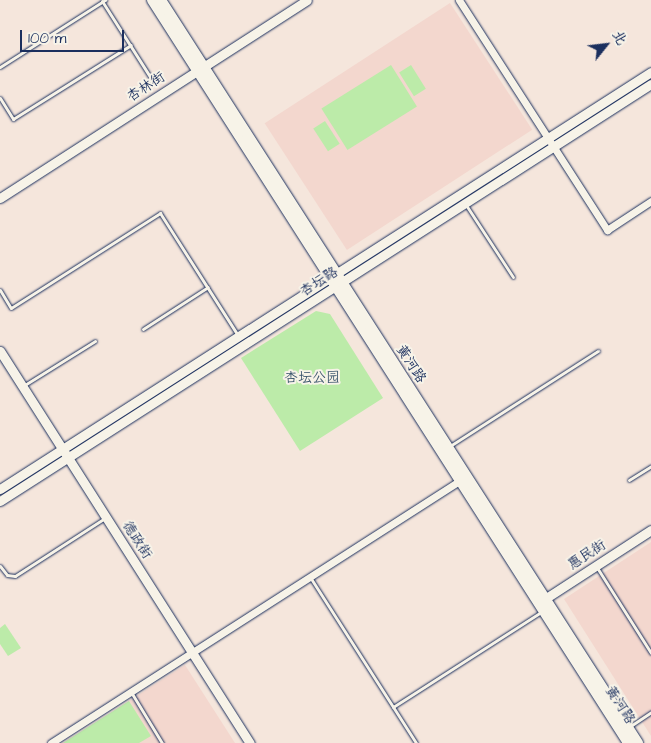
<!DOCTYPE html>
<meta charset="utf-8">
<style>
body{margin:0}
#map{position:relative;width:651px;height:743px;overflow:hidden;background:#f5e6dc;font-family:"Architects Daughter","LXGW WenKai TC",sans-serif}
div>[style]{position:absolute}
.built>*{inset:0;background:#f3d7ce;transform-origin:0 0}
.green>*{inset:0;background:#bceba9;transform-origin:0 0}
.roads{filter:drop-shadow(0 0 1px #1b2f5e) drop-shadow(0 0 1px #1b2f5e)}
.service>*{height:3px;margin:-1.5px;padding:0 1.5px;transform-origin:1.5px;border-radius:1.5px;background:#f7f3e8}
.minor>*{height:7px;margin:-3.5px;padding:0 3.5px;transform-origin:3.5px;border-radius:3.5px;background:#f7f3e8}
.tertiary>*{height:9px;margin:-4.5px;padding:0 4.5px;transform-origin:4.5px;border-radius:4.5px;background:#f7f3e8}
.secondary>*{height:10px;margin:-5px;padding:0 5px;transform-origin:5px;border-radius:5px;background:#f7f3e8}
span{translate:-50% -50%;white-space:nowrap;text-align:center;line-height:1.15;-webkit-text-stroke:4px #f7f3e8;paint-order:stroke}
.street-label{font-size:14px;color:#1b2f5e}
.park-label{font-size:14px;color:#3b556d}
.north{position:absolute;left:581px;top:20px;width:50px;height:50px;-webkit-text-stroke:4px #f7f3e8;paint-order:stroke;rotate:61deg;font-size:14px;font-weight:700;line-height:20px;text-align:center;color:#1b2f5e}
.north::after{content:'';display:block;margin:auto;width:18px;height:22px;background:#1b2f5e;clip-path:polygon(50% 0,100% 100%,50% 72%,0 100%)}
.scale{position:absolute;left:20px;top:30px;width:104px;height:22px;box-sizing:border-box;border:2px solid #1b2f5e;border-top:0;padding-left:6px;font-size:15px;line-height:18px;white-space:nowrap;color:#1b2f5e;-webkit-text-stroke:4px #f7f3e8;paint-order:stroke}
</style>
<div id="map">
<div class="built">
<i style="left:450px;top:3px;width:151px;height:221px;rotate:57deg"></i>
<i style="clip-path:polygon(651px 542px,651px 736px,564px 599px)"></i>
<i style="clip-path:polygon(185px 665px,235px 743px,63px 743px)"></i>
</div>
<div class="green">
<i style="left:391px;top:65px;width:49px;height:82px;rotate:58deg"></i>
<i style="left:411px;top:65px;width:28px;height:14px;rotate:58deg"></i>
<i style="left:325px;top:121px;width:27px;height:14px;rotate:57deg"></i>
<i style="clip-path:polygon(316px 311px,330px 314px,383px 398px,300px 451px,241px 358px)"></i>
<i style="clip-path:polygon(5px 624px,21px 648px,8px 656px,0 644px,0 628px)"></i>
<i style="clip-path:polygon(129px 701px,151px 736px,139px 743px,63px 743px)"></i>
</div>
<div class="roads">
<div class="service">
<i style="left:102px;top:1px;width:97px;rotate:57.6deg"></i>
<i style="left:0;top:67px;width:125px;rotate:-32.5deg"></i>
<i style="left:0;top:98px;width:25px;rotate:58deg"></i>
<i style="left:13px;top:119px;width:139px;rotate:-32.1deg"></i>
<i style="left:466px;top:205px;width:86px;rotate:56.9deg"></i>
<i style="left:0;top:290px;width:21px;rotate:59deg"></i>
<i style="left:11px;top:308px;width:177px;rotate:-32.5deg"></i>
<i style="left:160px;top:213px;width:143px;rotate:57.5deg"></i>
<i style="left:143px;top:329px;width:77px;rotate:-32.9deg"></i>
<i style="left:23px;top:386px;width:85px;rotate:-32deg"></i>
<i style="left:450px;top:446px;width:176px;rotate:-32.7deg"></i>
<i style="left:629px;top:480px;width:26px;rotate:-32deg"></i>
<i style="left:0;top:566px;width:11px;rotate:52deg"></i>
<i style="left:7px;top:575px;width:8px;rotate:7deg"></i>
<i style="left:15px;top:576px;width:107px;rotate:-32.8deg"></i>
<i style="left:596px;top:566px;width:103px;rotate:57.7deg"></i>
<i style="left:310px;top:577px;width:197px;rotate:57.4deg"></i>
<i style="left:131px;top:692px;width:60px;rotate:58.7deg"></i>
<i style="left:393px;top:707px;width:176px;rotate:-32.7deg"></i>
<i style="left:629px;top:727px;width:27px;rotate:-34deg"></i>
</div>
<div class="minor">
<i style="left:459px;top:0;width:274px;rotate:57.2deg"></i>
<i style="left:607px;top:230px;width:53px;rotate:-33.4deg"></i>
<i style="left:51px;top:743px;width:486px;rotate:-32.7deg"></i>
</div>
<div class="tertiary">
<i style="left:0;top:198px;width:365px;rotate:-32.8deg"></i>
<i style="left:0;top:351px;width:465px;rotate:57.5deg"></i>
<i style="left:0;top:489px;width:773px;rotate:-32.64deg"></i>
<i style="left:0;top:501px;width:773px;rotate:-32.64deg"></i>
<i style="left:540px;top:602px;width:132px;rotate:-33deg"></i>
</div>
<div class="secondary">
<i style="left:152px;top:0;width:882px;rotate:57.35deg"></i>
<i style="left:161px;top:0;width:883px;rotate:57.3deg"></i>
</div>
</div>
<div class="street-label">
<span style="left:146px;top:87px;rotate:-33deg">杏林街</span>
<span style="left:319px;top:282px;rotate:-33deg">杏坛路</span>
<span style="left:411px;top:364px;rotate:57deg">黄河路</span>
<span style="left:137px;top:540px;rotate:57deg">德政街</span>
<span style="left:587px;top:555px;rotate:-33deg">惠民街</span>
<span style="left:620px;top:705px;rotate:57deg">黄河路</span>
</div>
<div class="park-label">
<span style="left:312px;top:378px">杏坛公园</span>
</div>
<div class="north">北</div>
<div class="scale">100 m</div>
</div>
